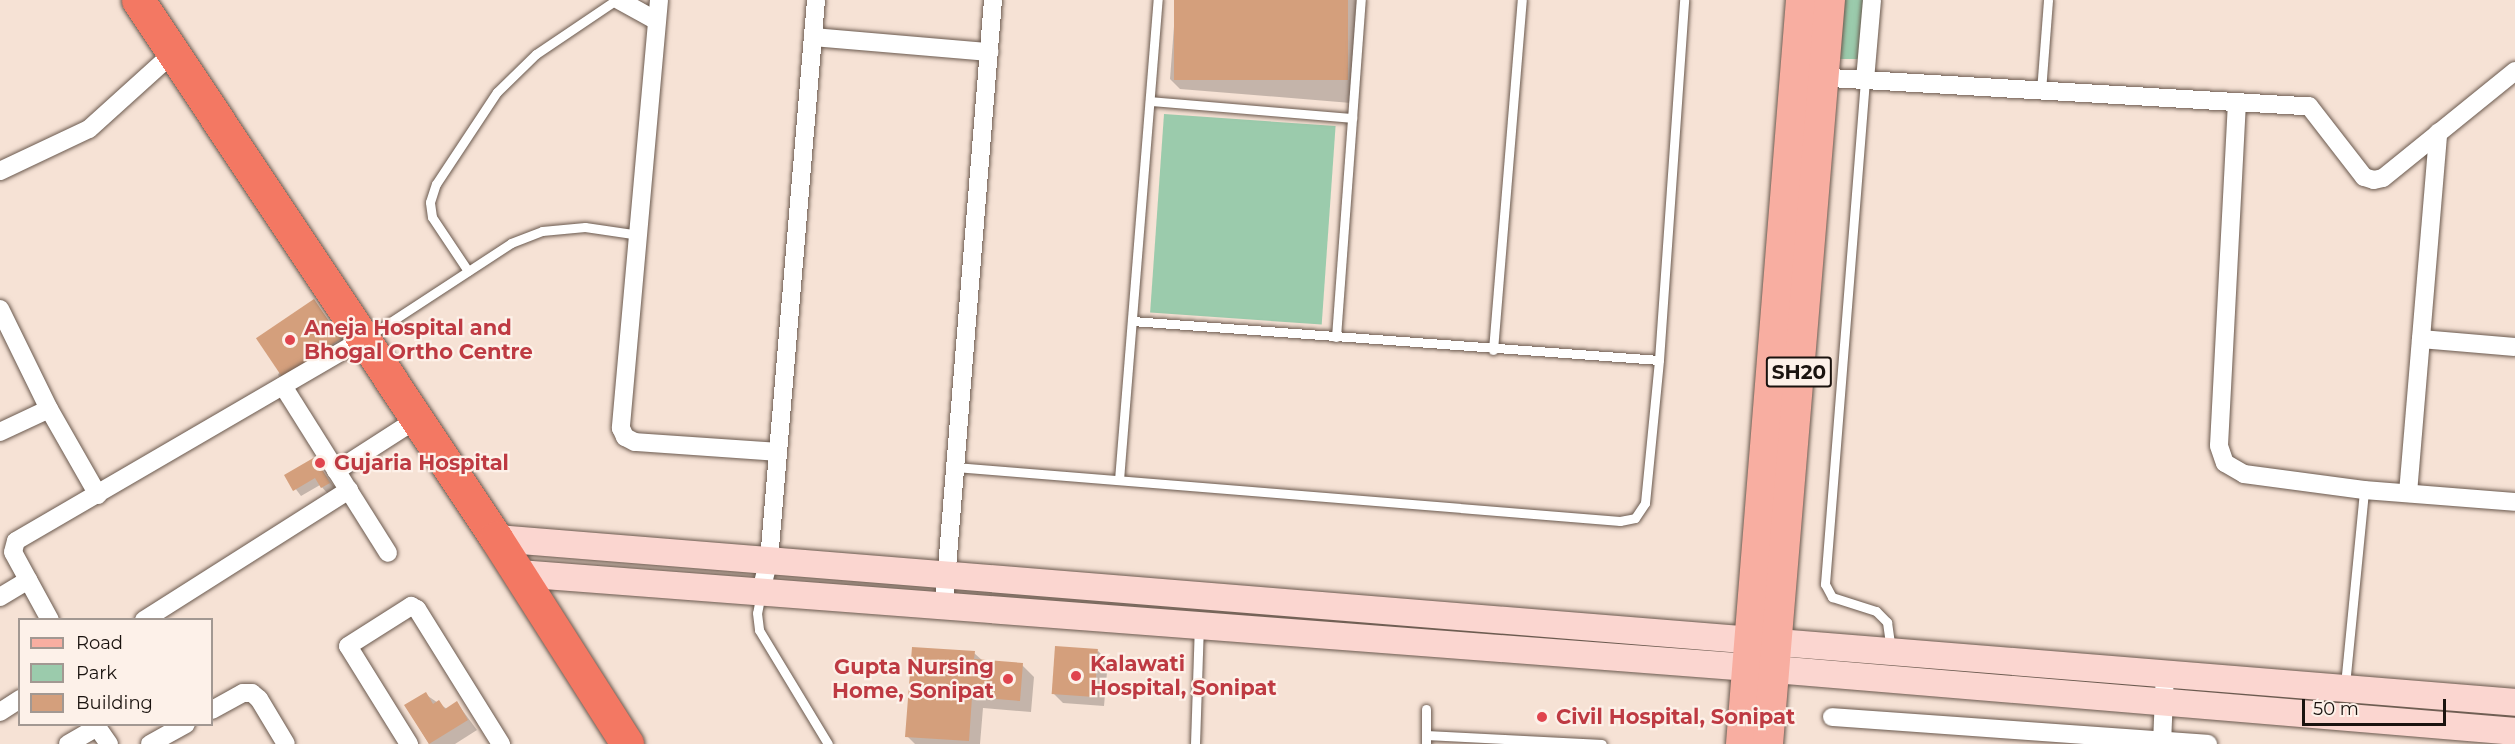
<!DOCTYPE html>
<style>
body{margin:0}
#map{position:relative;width:2515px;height:744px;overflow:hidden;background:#f6e2d5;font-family:Montserrat,sans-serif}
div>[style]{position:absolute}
.green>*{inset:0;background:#9bcbac;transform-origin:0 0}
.shadow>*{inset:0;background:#0003}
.building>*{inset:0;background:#d49f7c;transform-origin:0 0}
.roads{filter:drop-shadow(0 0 2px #6a594e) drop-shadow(0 0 2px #6a594e)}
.lane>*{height:9px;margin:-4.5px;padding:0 4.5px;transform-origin:4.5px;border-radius:4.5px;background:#fff}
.street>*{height:18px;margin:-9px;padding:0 9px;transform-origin:9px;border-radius:9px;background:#fff}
.secondary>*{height:27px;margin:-13.5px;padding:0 13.5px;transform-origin:13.5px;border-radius:13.5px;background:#fbd6d0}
.primary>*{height:30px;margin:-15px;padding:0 15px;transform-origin:15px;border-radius:15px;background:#f8aea1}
.highway>*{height:33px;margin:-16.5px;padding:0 16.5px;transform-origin:16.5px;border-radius:16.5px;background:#f37863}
.dots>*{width:16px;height:16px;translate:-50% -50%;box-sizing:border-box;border:3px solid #fdf1e9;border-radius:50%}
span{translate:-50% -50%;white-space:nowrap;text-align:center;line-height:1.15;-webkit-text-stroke:4.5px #fdf1e9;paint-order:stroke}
.shield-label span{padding:2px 4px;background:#fdf1e9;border:2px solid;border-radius:4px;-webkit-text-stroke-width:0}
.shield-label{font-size:20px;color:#1a130f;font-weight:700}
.health-label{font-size:21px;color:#be3a42;font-weight:700}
.left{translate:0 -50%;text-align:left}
.right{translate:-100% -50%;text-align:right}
.legend{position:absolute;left:18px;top:618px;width:195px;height:108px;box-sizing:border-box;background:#fdf1e9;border:2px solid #a29892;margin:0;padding:8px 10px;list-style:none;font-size:18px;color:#1a130f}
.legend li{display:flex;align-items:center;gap:12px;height:30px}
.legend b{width:30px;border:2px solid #a29892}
.scale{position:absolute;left:2302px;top:699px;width:144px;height:27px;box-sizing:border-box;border:3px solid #1a130f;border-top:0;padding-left:8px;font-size:18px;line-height:21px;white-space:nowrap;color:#1a130f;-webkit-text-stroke:4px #fdf1e9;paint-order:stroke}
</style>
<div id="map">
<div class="green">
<i style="left:1839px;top:0;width:24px;height:59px"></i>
<i style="left:1164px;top:114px;width:172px;height:199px;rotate:4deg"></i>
</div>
<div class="shadow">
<i style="clip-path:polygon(1176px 0,1359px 0,1351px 103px,1180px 89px,1170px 79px)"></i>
<i style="clip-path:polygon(314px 301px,350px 349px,288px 385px,278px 375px)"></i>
<i style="clip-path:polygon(314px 459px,336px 489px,328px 494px,320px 485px,301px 496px,286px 476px)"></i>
<i style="clip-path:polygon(1098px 651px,1108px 661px,1104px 706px,1063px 703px,1053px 693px)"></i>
<i style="clip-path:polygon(974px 653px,983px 661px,1022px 665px,1034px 677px,1031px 712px,983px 708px,980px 744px,915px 744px,907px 736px)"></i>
<i style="clip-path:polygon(425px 694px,447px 709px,457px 703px,477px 730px,455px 744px,429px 744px,406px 706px)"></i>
</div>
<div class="building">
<i style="left:1174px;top:0;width:174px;height:80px"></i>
<i style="left:314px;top:299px;width:48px;height:70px;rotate:56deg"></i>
<i style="clip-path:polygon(315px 457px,330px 483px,321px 488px,315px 478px,293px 491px,284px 475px)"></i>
<i style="left:1055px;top:646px;width:43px;height:48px;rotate:4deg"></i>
<i style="clip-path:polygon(912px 647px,975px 651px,974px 659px,1023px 663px,1020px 701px,972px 697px,969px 741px,905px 737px)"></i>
<i style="clip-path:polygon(426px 692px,433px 704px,439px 700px,445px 709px,457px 701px,468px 720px,429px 744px,404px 705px)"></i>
</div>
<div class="roads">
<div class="lane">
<i style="left:1865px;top:80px;width:506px;rotate:94.54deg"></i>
<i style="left:1825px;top:584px;width:15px;rotate:62deg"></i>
<i style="left:1832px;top:597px;width:46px;rotate:17.7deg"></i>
<i style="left:1876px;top:611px;width:16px;rotate:45deg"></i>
<i style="left:1887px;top:622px;width:28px;rotate:82deg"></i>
<i style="left:2041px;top:91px;width:91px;rotate:-85.6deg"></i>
<i style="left:1150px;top:101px;width:203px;rotate:4.8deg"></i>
<i style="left:468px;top:271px;width:65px;rotate:-123.7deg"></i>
<i style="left:432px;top:217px;width:15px;rotate:-98deg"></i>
<i style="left:430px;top:202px;width:19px;rotate:-72deg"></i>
<i style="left:436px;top:184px;width:110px;rotate:-56.5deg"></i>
<i style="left:497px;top:92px;width:54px;rotate:-44.3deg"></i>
<i style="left:536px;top:54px;width:97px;rotate:-34deg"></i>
<i style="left:1132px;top:321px;width:528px;rotate:4.23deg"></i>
<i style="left:369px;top:336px;width:170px;rotate:-33.2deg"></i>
<i style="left:511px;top:243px;width:33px;rotate:-21deg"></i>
<i style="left:542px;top:231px;width:43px;rotate:-5.3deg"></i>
<i style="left:585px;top:227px;width:55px;rotate:8.4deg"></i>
<i style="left:1336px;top:337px;width:338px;rotate:-85.8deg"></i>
<i style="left:1493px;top:350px;width:351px;rotate:-85.3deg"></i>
<i style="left:955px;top:467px;width:667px;rotate:4.64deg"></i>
<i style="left:1620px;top:521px;width:15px;rotate:-11deg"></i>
<i style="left:1635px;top:518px;width:18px;rotate:-56deg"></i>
<i style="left:1645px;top:503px;width:144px;rotate:-84.4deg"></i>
<i style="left:1659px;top:360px;width:361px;rotate:-86deg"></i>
<i style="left:1119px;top:480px;width:482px;rotate:-85.4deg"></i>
<i style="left:761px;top:593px;width:20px;rotate:101deg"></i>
<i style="left:757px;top:613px;width:17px;rotate:83deg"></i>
<i style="left:759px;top:630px;width:133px;rotate:58.8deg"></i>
<i style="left:2345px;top:685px;width:196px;rotate:-84.4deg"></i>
<i style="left:1426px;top:735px;width:176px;rotate:2.9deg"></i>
<i style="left:1195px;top:744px;width:118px;rotate:-88.1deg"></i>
<i style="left:1426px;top:744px;width:35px;rotate:-90deg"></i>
</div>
<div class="street">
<i style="left:619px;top:0;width:43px;rotate:28.9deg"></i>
<i style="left:659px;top:0;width:430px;rotate:95.1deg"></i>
<i style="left:621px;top:428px;width:10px;rotate:66deg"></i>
<i style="left:625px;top:437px;width:11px;rotate:27deg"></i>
<i style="left:635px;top:442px;width:143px;rotate:4deg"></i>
<i style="left:813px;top:37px;width:177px;rotate:4.9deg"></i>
<i style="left:1814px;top:77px;width:496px;rotate:3.4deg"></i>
<i style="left:2309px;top:106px;width:90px;rotate:52.2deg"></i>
<i style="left:2364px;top:177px;width:10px;rotate:17deg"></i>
<i style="left:2374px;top:180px;width:9px;rotate:-13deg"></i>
<i style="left:2383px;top:178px;width:170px;rotate:-39deg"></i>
<i style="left:1865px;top:80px;width:80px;rotate:-85deg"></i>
<i style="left:2237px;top:102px;width:344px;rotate:93deg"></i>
<i style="left:2219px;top:446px;width:18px;rotate:71deg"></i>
<i style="left:2225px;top:463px;width:22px;rotate:30deg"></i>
<i style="left:2244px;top:474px;width:121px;rotate:7.6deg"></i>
<i style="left:2364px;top:490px;width:151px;rotate:4.5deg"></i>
<i style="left:0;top:171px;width:98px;rotate:-25.3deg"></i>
<i style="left:89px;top:129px;width:113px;rotate:-42.1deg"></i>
<i style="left:0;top:309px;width:111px;rotate:63.9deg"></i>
<i style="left:49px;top:409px;width:54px;rotate:154.9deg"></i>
<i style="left:2421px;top:339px;width:94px;rotate:4.9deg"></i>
<i style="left:283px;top:386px;width:197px;rotate:57.8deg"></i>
<i style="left:49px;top:409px;width:99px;rotate:60.3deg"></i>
<i style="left:336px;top:471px;width:96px;rotate:-32.7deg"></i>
<i style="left:2408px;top:493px;width:362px;rotate:-85.2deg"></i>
<i style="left:761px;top:591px;width:32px;rotate:-76deg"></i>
<i style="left:769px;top:560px;width:562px;rotate:-85.2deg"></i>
<i style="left:0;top:597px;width:33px;rotate:-31deg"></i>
<i style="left:944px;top:605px;width:607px;rotate:-85.37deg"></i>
<i style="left:50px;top:620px;width:77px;rotate:-118.6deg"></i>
<i style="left:13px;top:552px;width:11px;rotate:-75deg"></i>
<i style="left:16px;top:541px;width:402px;rotate:-30.2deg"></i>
<i style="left:144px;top:620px;width:243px;rotate:-32.4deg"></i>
<i style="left:212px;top:710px;width:35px;rotate:-29deg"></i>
<i style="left:243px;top:693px;width:9px"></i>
<i style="left:252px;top:693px;width:9px;rotate:41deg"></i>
<i style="left:259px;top:699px;width:52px;rotate:59deg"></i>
<i style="left:0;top:712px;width:24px;rotate:-33deg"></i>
<i style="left:1832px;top:717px;width:377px;rotate:4.1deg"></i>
<i style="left:68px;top:744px;width:34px;rotate:-30deg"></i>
<i style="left:97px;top:727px;width:21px;rotate:55deg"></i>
<i style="left:150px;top:744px;width:41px;rotate:-29.1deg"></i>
<i style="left:409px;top:744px;width:115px;rotate:-121.9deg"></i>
<i style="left:348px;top:646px;width:75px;rotate:-32.4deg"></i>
<i style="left:411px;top:606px;width:7px;rotate:27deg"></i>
<i style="left:417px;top:609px;width:159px;rotate:58.1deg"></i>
<i style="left:2162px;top:744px;width:71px;rotate:-87.6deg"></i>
</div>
<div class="secondary">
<i style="left:496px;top:538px;width:2026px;rotate:4.64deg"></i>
<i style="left:518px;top:573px;width:1260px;rotate:4.37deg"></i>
<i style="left:1774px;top:669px;width:744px;rotate:4.78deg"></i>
</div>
<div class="primary">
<i style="left:1741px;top:744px;width:746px;rotate:-85.39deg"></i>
<i style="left:1768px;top:744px;width:747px;rotate:-85.24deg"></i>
</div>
<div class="highway">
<i style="left:138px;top:0;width:646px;rotate:56.36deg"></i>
<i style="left:496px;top:538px;width:244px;rotate:57.5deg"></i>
</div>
</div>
<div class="dots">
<i style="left:290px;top:340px;background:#e0444e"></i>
<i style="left:320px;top:463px;background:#e0444e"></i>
<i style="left:1076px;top:676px;background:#e0444e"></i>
<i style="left:1008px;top:679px;background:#e0444e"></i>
<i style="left:1542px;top:717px;background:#e0444e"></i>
</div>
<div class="shield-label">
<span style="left:1799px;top:372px">SH20</span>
</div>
<div class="health-label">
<span class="left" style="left:304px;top:340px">Aneja Hospital and<br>Bhogal Ortho Centre</span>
<span class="left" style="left:334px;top:463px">Gujaria Hospital</span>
<span class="left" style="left:1090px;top:676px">Kalawati<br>Hospital, Sonipat</span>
<span class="right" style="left:994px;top:679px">Gupta Nursing<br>Home, Sonipat</span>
<span class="left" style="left:1556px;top:717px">Civil Hospital, Sonipat</span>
</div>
<ul class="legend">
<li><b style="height:8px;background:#f8aea1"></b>Road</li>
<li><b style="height:16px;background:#9bcbac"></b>Park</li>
<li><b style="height:16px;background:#d49f7c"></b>Building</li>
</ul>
<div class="scale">50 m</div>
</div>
